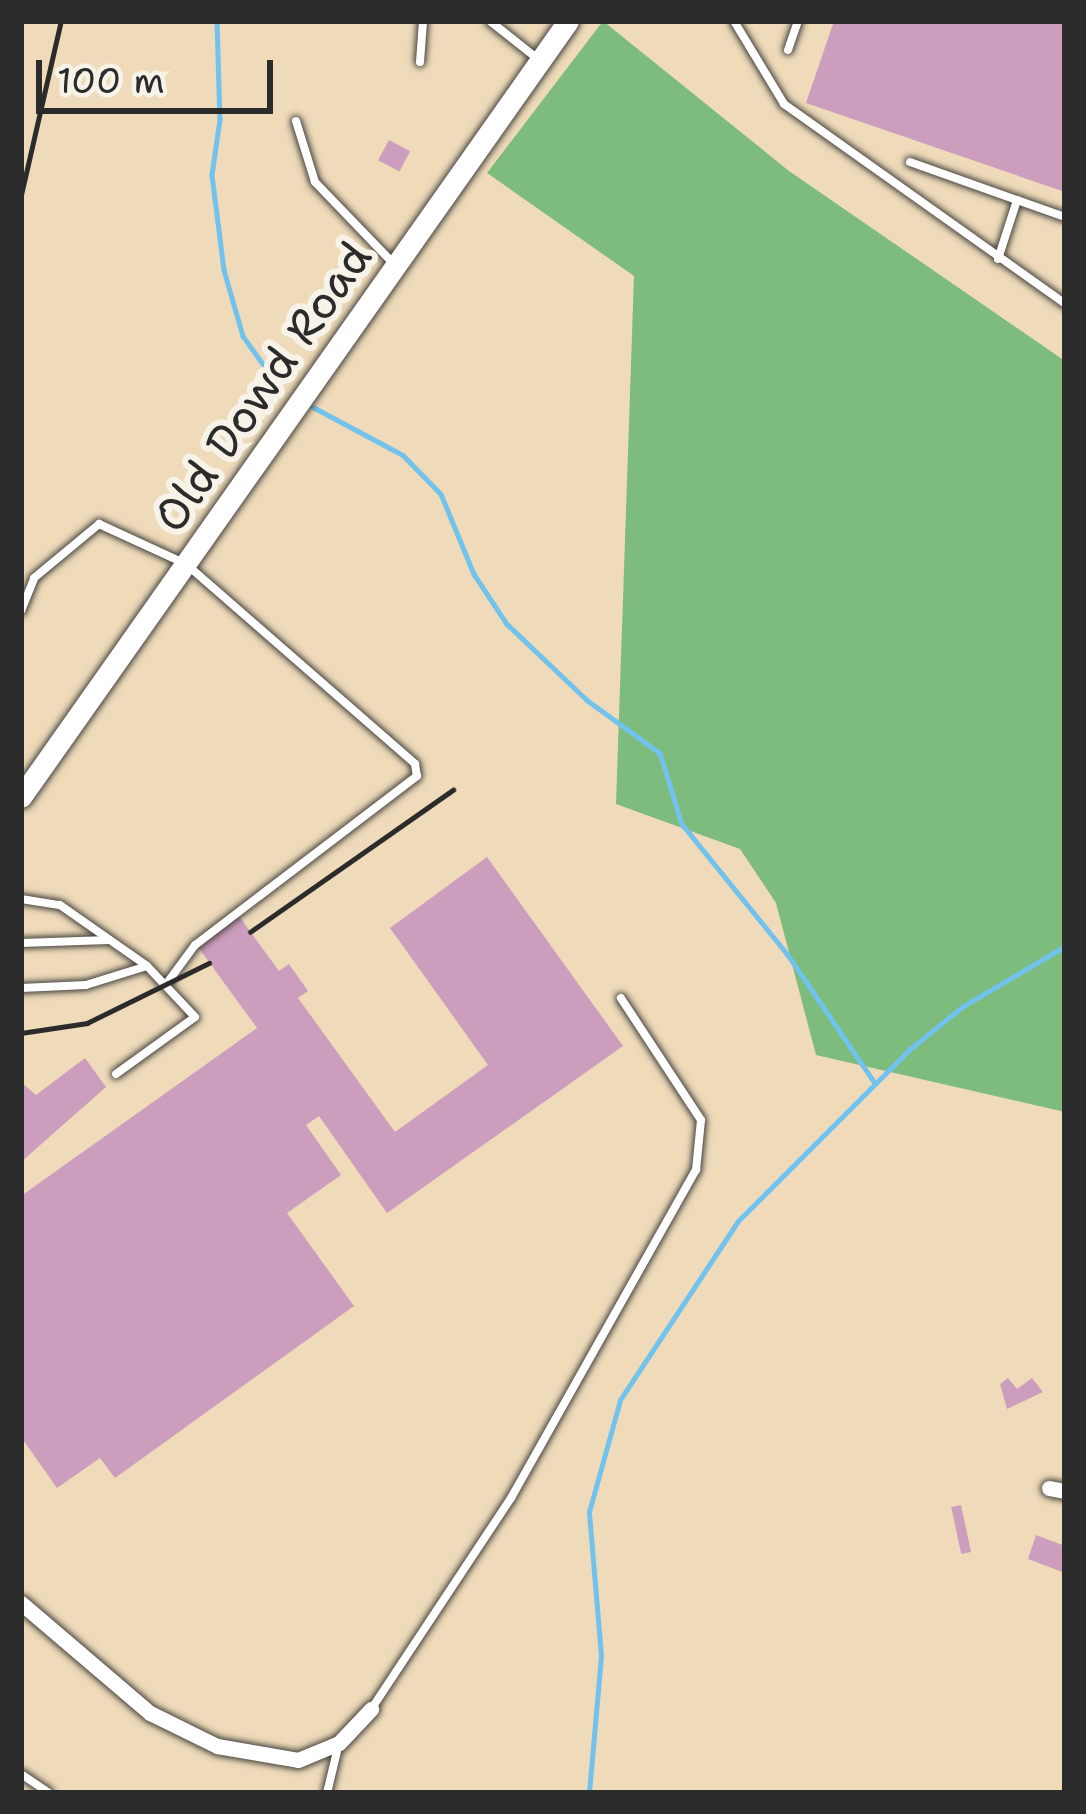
<!DOCTYPE html>
<style>
body{margin:0}
#map{position:relative;width:1086px;height:1814px;overflow:hidden;background:#efdbba;font-family:"Shantell Sans",sans-serif}
div>[style]{position:absolute}
.forest>*{inset:0;background:#7dbc7d}
.stream>*{height:4.5px;margin:-2.25px;padding:0 2.25px;transform-origin:2.25px;border-radius:2.25px;background:#71c2ec}
.building>*{inset:0;background:#cd9dbd;transform-origin:0 0}
.roads{filter:drop-shadow(0 0 3px #484540) drop-shadow(0 0 3px #484540)}
.lane>*{height:8px;margin:-4px;padding:0 4px;transform-origin:4px;border-radius:4px;background:#fff}
.street>*{height:15px;margin:-7.5px;padding:0 7.5px;transform-origin:7.5px;border-radius:7.5px;background:#fff}
.secondary>*{height:21px;margin:-10.5px;padding:0 10.5px;transform-origin:10.5px;border-radius:10.5px;background:#fff}
.rail>*{height:4.5px;margin:-2.25px;padding:0 2.25px;transform-origin:2.25px;border-radius:2.25px;background:#2b2b2b}
span{translate:-50% -50%;white-space:nowrap;text-align:center;line-height:1.15;-webkit-text-stroke:12px #f7f3e8;paint-order:stroke}
.street-label{font-size:45px;color:#2b2b2b}
.frame{position:absolute;inset:0;border:24px solid #2b2b2b;pointer-events:none}
.scale{position:absolute;left:36px;top:60px;width:237px;height:54px;box-sizing:border-box;border:6px solid #2b2b2b;border-top:0;padding-left:15px;font-size:36px;line-height:42px;white-space:nowrap;color:#2b2b2b;-webkit-text-stroke:9px #f7f3e8;paint-order:stroke}
</style>
<div id="map">
<div class="forest">
<i style="clip-path:polygon(603px 21px,789px 171px,1065px 361px,1065px 1112px,816px 1055px,776px 903px,740px 849px,616px 804px,634px 276px,487px 173px)"></i>
</div>
<div class="stream">
<i style="left:217px;top:21px;width:99px;rotate:88.3deg"></i>
<i style="left:220px;top:120px;width:56px;rotate:98.3deg"></i>
<i style="left:212px;top:175px;width:96px;rotate:82.8deg"></i>
<i style="left:224px;top:270px;width:69px;rotate:73.9deg"></i>
<i style="left:243px;top:336px;width:65px;rotate:54.4deg"></i>
<i style="left:313px;top:407px;width:102px;rotate:28.1deg"></i>
<i style="left:403px;top:455px;width:54px;rotate:45.7deg"></i>
<i style="left:441px;top:494px;width:87px;rotate:67.6deg"></i>
<i style="left:474px;top:574px;width:60px;rotate:56.6deg"></i>
<i style="left:507px;top:624px;width:110px;rotate:43.5deg"></i>
<i style="left:587px;top:700px;width:90px;rotate:36deg"></i>
<i style="left:660px;top:753px;width:74px;rotate:72.8deg"></i>
<i style="left:682px;top:824px;width:169px;rotate:51deg"></i>
<i style="left:788px;top:955px;width:155px;rotate:55.8deg"></i>
<i style="left:589px;top:1793px;width:138px;rotate:-85deg"></i>
<i style="left:601px;top:1656px;width:144px;rotate:-94.8deg"></i>
<i style="left:589px;top:1512px;width:116px;rotate:-74.5deg"></i>
<i style="left:620px;top:1400px;width:214px;rotate:-56.6deg"></i>
<i style="left:738px;top:1221px;width:243px;rotate:-45deg"></i>
<i style="left:910px;top:1049px;width:67px;rotate:-38.9deg"></i>
<i style="left:962px;top:1007px;width:120px;rotate:-30.6deg"></i>
</div>
<div class="building">
<i style="clip-path:polygon(834px 21px,1065px 21px,1065px 192px,806px 103px)"></i>
<i style="left:389px;top:140px;width:24px;height:23px;rotate:28deg"></i>
<i style="clip-path:polygon(487px 857px,623px 1046px,387px 1213px,319px 1116px,306px 1125px,341px 1175px,287px 1213px,354px 1306px,115px 1478px,100px 1458px,57px 1488px,21px 1437px,21px 1196px,257px 1028px,198px 947px,239px 916px,279px 971px,289px 964px,308px 991px,298px 998px,395px 1132px,488px 1065px,390px 928px)"></i>
<i style="clip-path:polygon(85px 1058px,106px 1087px,21px 1162px,21px 1082px,36px 1095px)"></i>
<i style="clip-path:polygon(1008px 1378px,1017px 1389px,1032px 1378px,1043px 1392px,1007px 1409px,1000px 1384px)"></i>
<i style="left:961px;top:1505px;width:48px;height:10px;rotate:78deg"></i>
<i style="clip-path:polygon(1036px 1535px,1065px 1546px,1065px 1573px,1028px 1559px)"></i>
</div>
<div class="roads">
<div class="lane">
<i style="left:490px;top:21px;width:63px;rotate:38.5deg"></i>
<i style="left:734px;top:21px;width:97px;rotate:58.9deg"></i>
<i style="left:784px;top:104px;width:345px;rotate:35.4deg"></i>
<i style="left:788px;top:50px;width:31px;rotate:-71deg"></i>
<i style="left:420px;top:62px;width:41px;rotate:-85.8deg"></i>
<i style="left:296px;top:121px;width:64px;rotate:72.7deg"></i>
<i style="left:315px;top:182px;width:115px;rotate:46.1deg"></i>
<i style="left:910px;top:162px;width:114px;rotate:19.6deg"></i>
<i style="left:998px;top:259px;width:62px;rotate:-72.1deg"></i>
<i style="left:1017px;top:200px;width:51px;rotate:19.5deg"></i>
<i style="left:21px;top:611px;width:35px;rotate:-68deg"></i>
<i style="left:34px;top:578px;width:85px;rotate:-39.7deg"></i>
<i style="left:99px;top:524px;width:96px;rotate:24.7deg"></i>
<i style="left:186px;top:564px;width:304px;rotate:41.1deg"></i>
<i style="left:415px;top:764px;width:12px;rotate:81deg"></i>
<i style="left:417px;top:776px;width:279px;rotate:142.7deg"></i>
<i style="left:195px;top:945px;width:47px;rotate:126.4deg"></i>
<i style="left:21px;top:899px;width:39px;rotate:9deg"></i>
<i style="left:60px;top:905px;width:106px;rotate:35deg"></i>
<i style="left:147px;top:966px;width:64px;rotate:162.7deg"></i>
<i style="left:86px;top:985px;width:65px;rotate:177.4deg"></i>
<i style="left:21px;top:943px;width:88px;rotate:-2deg"></i>
<i style="left:116px;top:1074px;width:97px;rotate:-35.8deg"></i>
<i style="left:195px;top:1017px;width:70px;rotate:-133.3deg"></i>
<i style="left:372px;top:1708px;width:252px;rotate:-56.5deg"></i>
<i style="left:511px;top:1498px;width:377px;rotate:-60.6deg"></i>
<i style="left:696px;top:1170px;width:50px;rotate:-84.3deg"></i>
<i style="left:701px;top:1120px;width:146px;rotate:-123.3deg"></i>
<i style="left:21px;top:1774px;width:34px;rotate:34deg"></i>
<i style="left:327px;top:1793px;width:51px;rotate:-76.5deg"></i>
</div>
<div class="street">
<i style="left:1049px;top:1488px;width:16px;rotate:11deg"></i>
<i style="left:21px;top:1603px;width:170px;rotate:40.5deg"></i>
<i style="left:150px;top:1713px;width:75px;rotate:26.2deg"></i>
<i style="left:217px;top:1746px;width:82px;rotate:9.8deg"></i>
<i style="left:298px;top:1760px;width:44px;rotate:-22.5deg"></i>
<i style="left:339px;top:1743px;width:47px;rotate:-46.7deg"></i>
</div>
<div class="secondary">
<i style="left:21px;top:797px;width:949px;rotate:-54.82deg"></i>
</div>
</div>
<div class="rail">
<i style="left:21px;top:195px;width:179px;rotate:-77.1deg"></i>
<i style="left:250px;top:932px;width:248px;rotate:-35deg"></i>
<i style="left:21px;top:1033px;width:67px;rotate:-8.6deg"></i>
<i style="left:87px;top:1023px;width:136px;rotate:-26.2deg"></i>
</div>
<div class="street-label">
<span style="left:263px;top:387px;rotate:-55deg">Old Dowd Road</span>
</div>
<div class="frame"></div>
<div class="scale">100 m</div>
</div>
